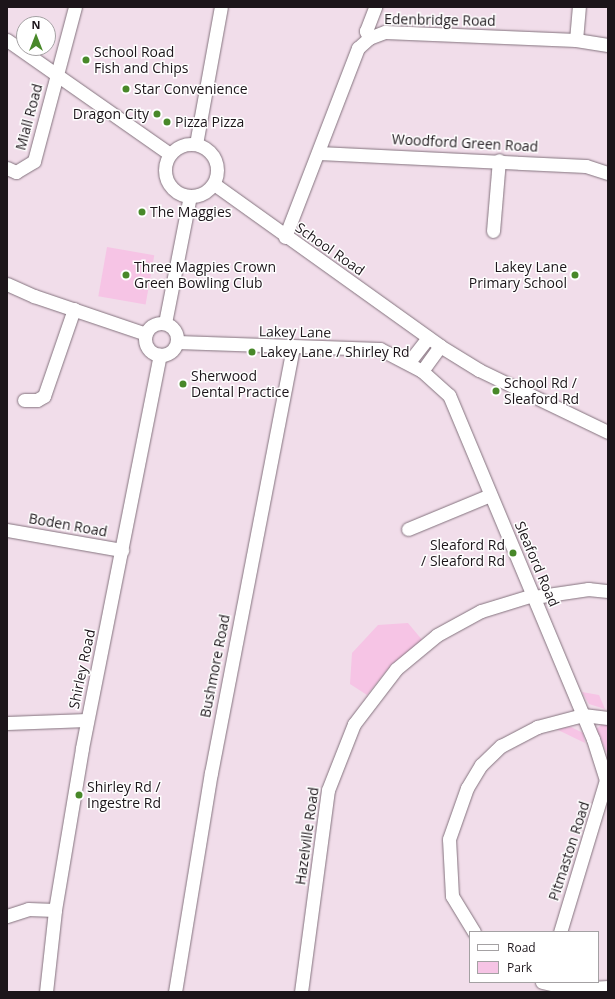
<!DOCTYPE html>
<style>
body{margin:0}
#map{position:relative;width:615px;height:999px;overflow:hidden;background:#f1ddea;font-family:"Open Sans",sans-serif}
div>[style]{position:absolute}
.green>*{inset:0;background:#f6c4e5;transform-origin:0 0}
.roads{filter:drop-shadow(0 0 1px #84737e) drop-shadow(0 0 1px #84737e)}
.minor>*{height:13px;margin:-6.5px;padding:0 6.5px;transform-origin:6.5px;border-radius:6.5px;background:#fff}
.minor>.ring{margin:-6.5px;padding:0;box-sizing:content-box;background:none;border:13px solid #fff;border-radius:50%}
.dots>*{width:11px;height:11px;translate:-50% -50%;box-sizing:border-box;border:2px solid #fff;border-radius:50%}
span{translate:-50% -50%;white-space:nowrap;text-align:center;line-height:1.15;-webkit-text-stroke:3px #fff;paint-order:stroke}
.street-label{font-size:14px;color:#1c151a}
.poi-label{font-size:14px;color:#1c151a}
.left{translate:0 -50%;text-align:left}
.right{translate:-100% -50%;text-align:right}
.frame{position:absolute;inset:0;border:8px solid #1c151a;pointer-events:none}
.legend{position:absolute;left:469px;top:931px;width:130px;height:52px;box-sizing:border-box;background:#fff;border:1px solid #a4a1a3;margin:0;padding:5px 7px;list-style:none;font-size:12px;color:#1c151a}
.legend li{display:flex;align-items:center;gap:8px;height:20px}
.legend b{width:20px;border:1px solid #a4a1a3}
.north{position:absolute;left:16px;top:16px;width:40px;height:40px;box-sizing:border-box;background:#fff;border:1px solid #a4a1a3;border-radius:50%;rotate:0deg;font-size:11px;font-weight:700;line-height:16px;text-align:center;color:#1c151a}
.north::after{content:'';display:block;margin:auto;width:14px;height:18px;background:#488829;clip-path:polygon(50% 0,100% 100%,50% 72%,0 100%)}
</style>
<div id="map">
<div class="green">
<i style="left:107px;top:247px;width:48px;height:50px;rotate:10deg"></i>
<i style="clip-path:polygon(408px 623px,423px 641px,391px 665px,367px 695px,350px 684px,352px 653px,378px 625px)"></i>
<i style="clip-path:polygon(582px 692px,599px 695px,605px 709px,589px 704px)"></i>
<i style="clip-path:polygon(604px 723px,608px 724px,608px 755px,596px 729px)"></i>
<i style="clip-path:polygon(571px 727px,583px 733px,585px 743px,556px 729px)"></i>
</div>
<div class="roads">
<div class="minor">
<i style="left:369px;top:38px;width:8px;rotate:-113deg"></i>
<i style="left:366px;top:31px;width:26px;rotate:-69deg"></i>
<i style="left:7px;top:40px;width:199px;rotate:35deg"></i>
<i style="left:576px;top:40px;width:33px;rotate:-85deg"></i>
<i class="ring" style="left:165px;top:144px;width:39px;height:39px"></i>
<i style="left:196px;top:144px;width:139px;rotate:-79.7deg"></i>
<i style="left:319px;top:153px;width:267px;rotate:2.8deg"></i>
<i style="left:586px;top:166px;width:23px;rotate:18deg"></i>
<i style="left:7px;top:168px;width:10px;rotate:24deg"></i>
<i style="left:16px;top:172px;width:21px;rotate:-31deg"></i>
<i style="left:34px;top:161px;width:159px;rotate:-75.1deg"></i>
<i style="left:214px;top:184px;width:278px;rotate:35.6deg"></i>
<i style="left:440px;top:346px;width:46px;rotate:31.6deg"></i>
<i style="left:479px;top:370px;width:143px;rotate:25.7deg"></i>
<i style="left:493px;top:231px;width:71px;rotate:-85.2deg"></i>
<i style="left:285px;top:237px;width:203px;rotate:-68.9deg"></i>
<i style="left:358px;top:48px;width:15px;rotate:-42deg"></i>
<i style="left:369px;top:38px;width:17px;rotate:-21deg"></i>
<i style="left:385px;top:32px;width:191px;rotate:2.4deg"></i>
<i style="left:576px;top:40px;width:32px;rotate:9deg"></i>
<i style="left:7px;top:284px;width:30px;rotate:24deg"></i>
<i style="left:34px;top:296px;width:118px;rotate:18.7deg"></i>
<i style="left:165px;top:323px;width:129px;rotate:-78.9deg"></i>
<i class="ring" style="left:145px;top:323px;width:19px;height:19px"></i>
<i style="left:177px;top:342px;width:203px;rotate:2deg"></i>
<i style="left:380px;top:349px;width:47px;rotate:27.6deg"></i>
<i style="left:422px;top:371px;width:36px;rotate:42deg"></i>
<i style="left:449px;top:395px;width:373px;rotate:67.3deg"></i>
<i style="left:593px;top:739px;width:43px;rotate:72.4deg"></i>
<i style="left:606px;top:780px;width:159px;rotate:106.8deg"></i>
<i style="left:409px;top:362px;width:31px;rotate:-52deg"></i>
<i style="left:422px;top:371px;width:31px;rotate:-54deg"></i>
<i style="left:24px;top:400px;width:13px"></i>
<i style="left:37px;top:400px;width:8px;rotate:-30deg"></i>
<i style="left:44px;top:396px;width:92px;rotate:-71deg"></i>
<i style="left:408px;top:529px;width:89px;rotate:-22.5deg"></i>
<i style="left:7px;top:530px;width:117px;rotate:9.9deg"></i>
<i style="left:534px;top:597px;width:55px;rotate:-8.4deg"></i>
<i style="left:588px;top:589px;width:20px;rotate:6deg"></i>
<i style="left:7px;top:723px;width:80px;rotate:-2.1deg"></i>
<i style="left:7px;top:916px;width:22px;rotate:-18deg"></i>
<i style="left:28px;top:909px;width:27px;rotate:2deg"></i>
<i style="left:474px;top:932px;width:42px;rotate:-121.4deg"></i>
<i style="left:452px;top:896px;width:57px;rotate:-93deg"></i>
<i style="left:449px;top:839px;width:54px;rotate:-70.6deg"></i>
<i style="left:467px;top:788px;width:27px;rotate:-59deg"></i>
<i style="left:481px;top:765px;width:28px;rotate:-44deg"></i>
<i style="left:501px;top:746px;width:41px;rotate:-27.8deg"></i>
<i style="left:537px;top:727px;width:48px;rotate:-14.6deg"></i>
<i style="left:583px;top:715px;width:25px;rotate:7deg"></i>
<i style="left:542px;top:982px;width:31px;rotate:13deg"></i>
<i style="left:572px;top:989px;width:36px;rotate:-3deg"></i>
<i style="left:46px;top:992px;width:82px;rotate:-83.7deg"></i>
<i style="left:55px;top:910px;width:164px;rotate:-80.5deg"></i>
<i style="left:82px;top:748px;width:401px;rotate:-78.8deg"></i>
<i style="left:175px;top:992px;width:222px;rotate:-80.7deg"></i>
<i style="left:211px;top:773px;width:434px;rotate:-79.1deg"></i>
<i style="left:301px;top:992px;width:204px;rotate:-82.4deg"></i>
<i style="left:328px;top:790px;width:71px;rotate:-68.5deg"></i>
<i style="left:354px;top:724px;width:69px;rotate:-52.6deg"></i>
<i style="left:396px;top:669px;width:53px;rotate:-39.7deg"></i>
<i style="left:437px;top:635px;width:50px;rotate:-28.6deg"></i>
<i style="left:481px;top:611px;width:54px;rotate:-17.1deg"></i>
</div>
</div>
<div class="dots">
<i style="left:86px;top:60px;background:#488829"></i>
<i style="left:126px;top:89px;background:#488829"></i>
<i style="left:157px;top:114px;background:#488829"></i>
<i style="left:167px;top:122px;background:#488829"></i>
<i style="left:142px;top:212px;background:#488829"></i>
<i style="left:126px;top:275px;background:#488829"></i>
<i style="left:575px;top:275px;background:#488829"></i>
<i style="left:252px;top:352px;background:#488829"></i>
<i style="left:183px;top:384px;background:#488829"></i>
<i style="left:496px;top:391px;background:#488829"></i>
<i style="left:513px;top:553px;background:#488829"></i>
<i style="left:79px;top:795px;background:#488829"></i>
</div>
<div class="street-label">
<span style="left:440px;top:20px;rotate:1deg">Edenbridge Road</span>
<span style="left:29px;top:117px;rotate:-75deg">Miall Road</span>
<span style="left:465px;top:143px;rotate:3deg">Woodford Green Road</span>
<span style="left:330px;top:249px;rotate:35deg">School Road</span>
<span style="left:295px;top:332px;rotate:1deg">Lakey Lane</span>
<span style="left:68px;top:525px;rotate:10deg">Boden Road</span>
<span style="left:537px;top:564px;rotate:67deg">Sleaford Road</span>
<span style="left:215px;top:666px;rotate:-79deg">Bushmore Road</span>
<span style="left:82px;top:669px;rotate:-78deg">Shirley Road</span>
<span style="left:307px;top:836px;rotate:-82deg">Hazelville Road</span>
<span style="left:569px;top:851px;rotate:-72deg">Pitmaston Road</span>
</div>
<div class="poi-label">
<span class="left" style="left:94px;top:60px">School Road<br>Fish and Chips</span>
<span class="left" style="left:134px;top:89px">Star Convenience</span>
<span class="right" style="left:149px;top:114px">Dragon City</span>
<span class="left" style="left:175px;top:122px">Pizza Pizza</span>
<span class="left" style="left:150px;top:212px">The Maggies</span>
<span class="left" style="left:134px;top:275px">Three Magpies Crown<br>Green Bowling Club</span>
<span class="right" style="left:567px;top:275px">Lakey Lane<br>Primary School</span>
<span class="left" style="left:260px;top:352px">Lakey Lane / Shirley Rd</span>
<span class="left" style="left:191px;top:384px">Sherwood<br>Dental Practice</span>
<span class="left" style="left:504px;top:391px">School Rd /<br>Sleaford Rd</span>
<span class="right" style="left:505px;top:553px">Sleaford Rd<br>/ Sleaford Rd</span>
<span class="left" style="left:87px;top:795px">Shirley Rd /<br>Ingestre Rd</span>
</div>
<div class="frame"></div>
<ul class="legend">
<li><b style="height:5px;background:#fff"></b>Road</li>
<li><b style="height:11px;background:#f6c4e5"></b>Park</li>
</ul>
<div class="north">N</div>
</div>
